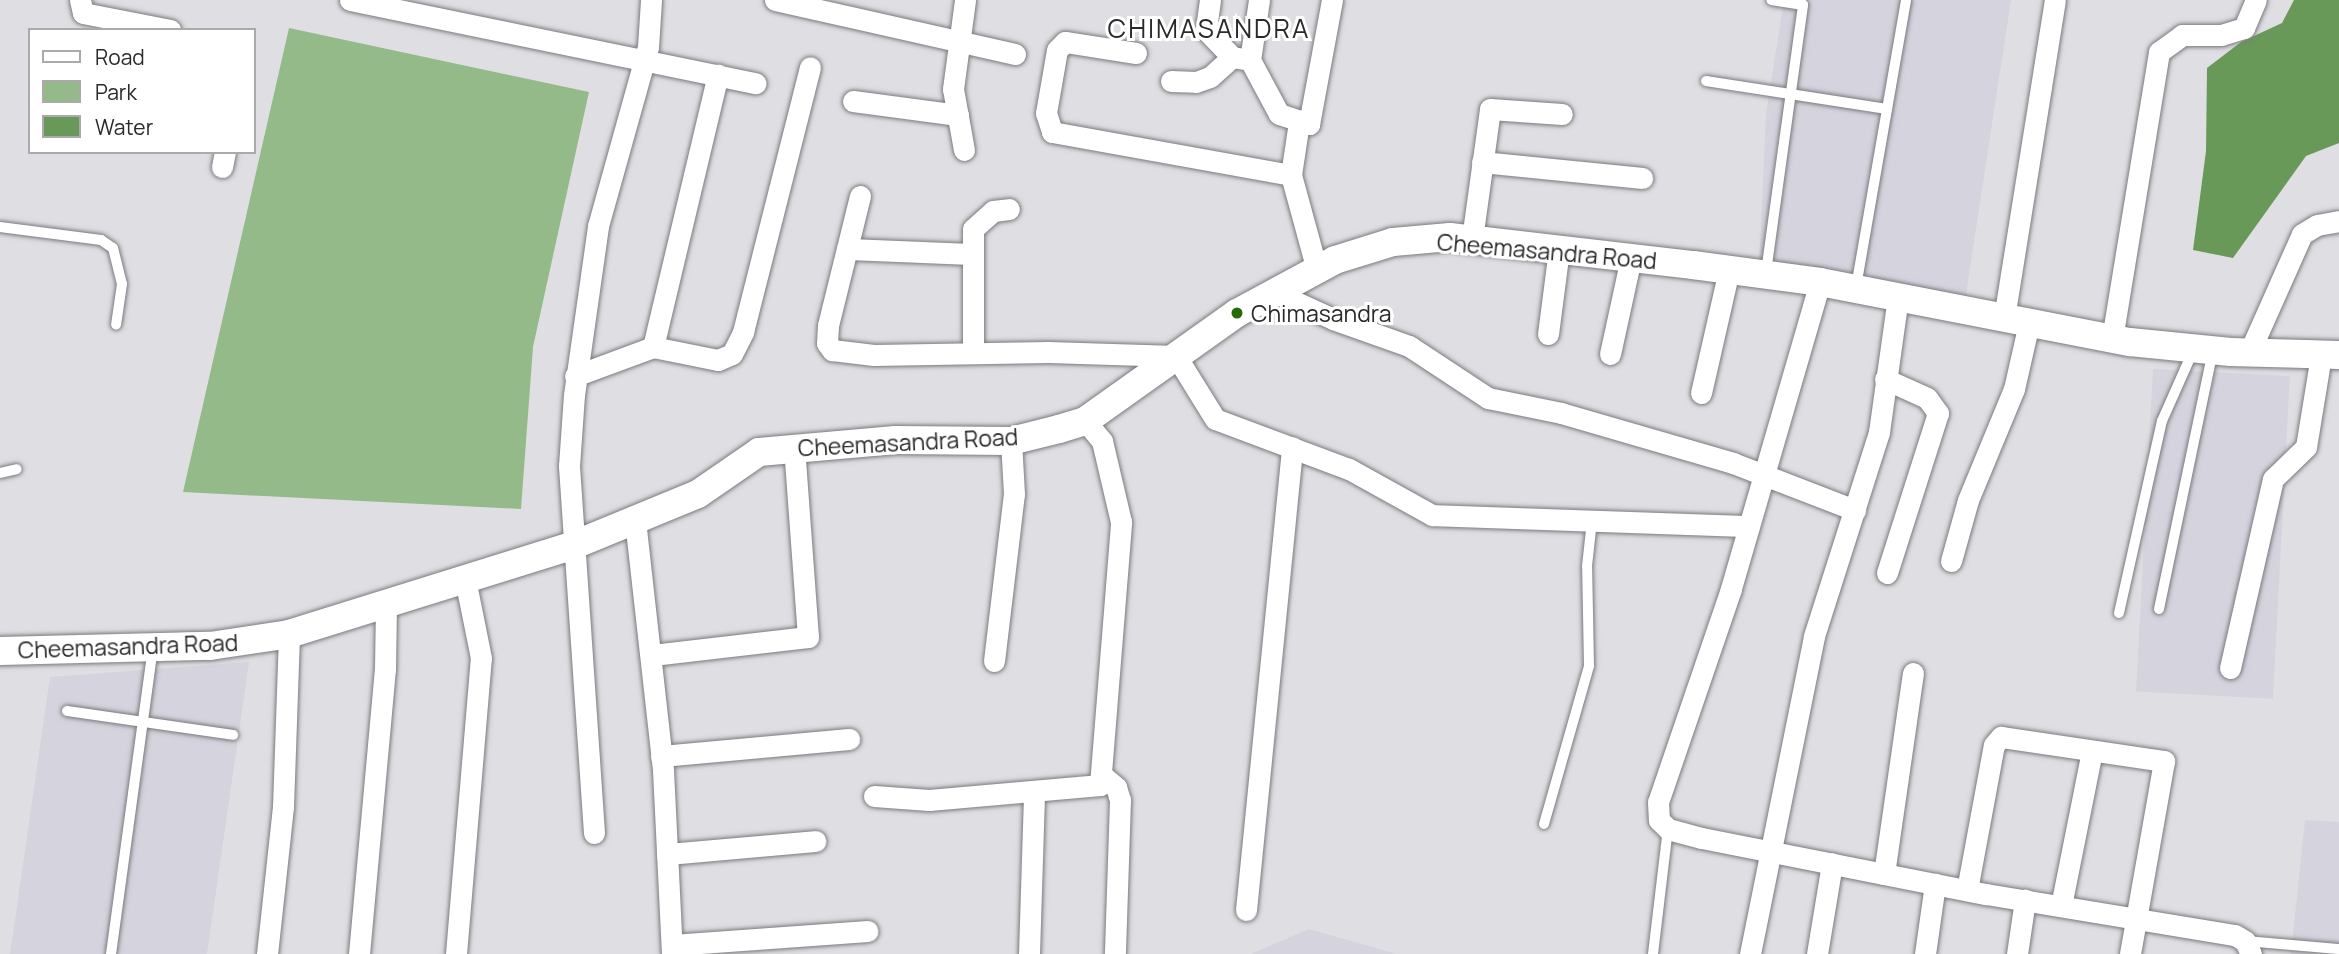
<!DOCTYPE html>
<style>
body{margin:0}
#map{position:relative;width:2339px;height:954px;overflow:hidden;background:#dfdfe3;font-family:Manrope,sans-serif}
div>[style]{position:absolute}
.built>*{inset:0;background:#d5d3dd;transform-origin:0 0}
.green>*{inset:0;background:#94ba89}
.water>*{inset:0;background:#689959}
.roads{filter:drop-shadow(0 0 2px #7b7a7e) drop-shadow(0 0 2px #7b7a7e)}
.service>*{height:10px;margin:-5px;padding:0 5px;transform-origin:5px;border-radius:5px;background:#fff}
.minor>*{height:21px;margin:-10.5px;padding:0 10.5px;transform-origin:10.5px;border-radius:10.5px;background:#fff}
.tertiary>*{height:28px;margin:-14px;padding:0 14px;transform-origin:14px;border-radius:14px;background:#fff}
.dots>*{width:19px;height:19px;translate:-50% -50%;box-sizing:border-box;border:4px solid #fff;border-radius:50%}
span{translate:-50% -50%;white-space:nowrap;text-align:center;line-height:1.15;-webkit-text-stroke:6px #fff;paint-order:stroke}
.street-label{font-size:23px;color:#2a2a2b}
.poi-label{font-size:23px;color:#2a2a2b}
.left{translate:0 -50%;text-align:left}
.quarter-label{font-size:26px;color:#2a2a2b;letter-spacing:2px}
.legend{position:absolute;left:28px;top:28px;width:228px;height:126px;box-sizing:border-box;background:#fff;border:2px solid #aaa;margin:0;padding:9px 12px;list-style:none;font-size:21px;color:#2a2a2b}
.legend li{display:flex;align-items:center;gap:14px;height:35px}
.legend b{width:35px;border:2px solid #aaa}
</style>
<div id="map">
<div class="built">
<i style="clip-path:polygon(1784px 0,2011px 0,1965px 301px,1759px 268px,1766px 114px)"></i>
<i style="left:2153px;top:369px;width:137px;height:323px;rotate:3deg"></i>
<i style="clip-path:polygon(249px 662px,207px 954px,10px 954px,50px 677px)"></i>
<i style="clip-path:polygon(2305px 820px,2339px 822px,2339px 954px,2291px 954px)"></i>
<i style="clip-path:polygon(1309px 929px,1397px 954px,1251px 954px)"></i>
</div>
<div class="green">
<i style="clip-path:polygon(289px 28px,589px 92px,533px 347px,521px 509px,183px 492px)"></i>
</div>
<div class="water">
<i style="clip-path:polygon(2294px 0,2339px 0,2339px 143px,2306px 156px,2233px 258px,2193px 250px,2206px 151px,2207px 68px,2241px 42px,2282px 23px)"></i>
</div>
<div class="roads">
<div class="service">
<i style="left:1706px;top:81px;width:183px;rotate:8.8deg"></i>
<i style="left:0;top:227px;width:102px;rotate:7.3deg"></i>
<i style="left:101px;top:240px;width:14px;rotate:34deg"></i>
<i style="left:113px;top:248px;width:37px;rotate:76deg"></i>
<i style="left:122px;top:284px;width:41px;rotate:98.3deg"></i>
<i style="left:1766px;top:272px;width:270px;rotate:-82.1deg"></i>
<i style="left:1803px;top:5px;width:32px;rotate:-171deg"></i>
<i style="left:1856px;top:287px;width:291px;rotate:-80.1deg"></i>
<i style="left:0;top:473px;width:17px;rotate:-13deg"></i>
<i style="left:2159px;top:609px;width:265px;rotate:-78.2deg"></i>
<i style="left:2119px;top:613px;width:197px;rotate:-77.4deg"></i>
<i style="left:2162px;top:421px;width:77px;rotate:-66.1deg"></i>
<i style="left:67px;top:711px;width:168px;rotate:8.2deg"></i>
<i style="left:1544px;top:824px;width:164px;rotate:-74.1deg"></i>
<i style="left:1589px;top:666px;width:100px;rotate:-91.1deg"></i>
<i style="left:1587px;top:566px;width:45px;rotate:-83.7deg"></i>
<i style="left:2245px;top:941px;width:94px;rotate:4.9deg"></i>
<i style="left:111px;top:954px;width:309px;rotate:-82.2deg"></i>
<i style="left:1653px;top:954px;width:126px;rotate:-83.2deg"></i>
</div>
<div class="minor">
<i style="left:80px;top:0;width:13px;rotate:77deg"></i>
<i style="left:83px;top:13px;width:89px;rotate:11.1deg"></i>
<i style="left:350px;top:0;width:414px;rotate:11.6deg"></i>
<i style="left:775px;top:0;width:246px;rotate:12.7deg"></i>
<i style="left:1210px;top:0;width:30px;rotate:98deg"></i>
<i style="left:1206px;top:30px;width:37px;rotate:46deg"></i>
<i style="left:1232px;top:57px;width:18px;rotate:9deg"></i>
<i style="left:1259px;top:0;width:61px;rotate:98.5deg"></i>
<i style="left:1250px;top:60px;width:61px;rotate:61.8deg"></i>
<i style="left:1279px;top:114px;width:32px;rotate:18deg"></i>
<i style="left:1309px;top:124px;width:126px;rotate:-79.5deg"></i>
<i style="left:1136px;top:53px;width:72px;rotate:-171.2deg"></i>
<i style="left:1065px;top:42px;width:11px;rotate:135deg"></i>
<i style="left:1057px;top:50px;width:64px;rotate:99.9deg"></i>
<i style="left:1046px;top:113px;width:20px;rotate:72deg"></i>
<i style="left:1052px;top:132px;width:243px;rotate:10.2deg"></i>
<i style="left:1171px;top:81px;width:25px;rotate:2deg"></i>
<i style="left:1196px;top:82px;width:15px;rotate:-20deg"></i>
<i style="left:1210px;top:77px;width:30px;rotate:-42deg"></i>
<i style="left:853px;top:101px;width:106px;rotate:7.6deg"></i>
<i style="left:1299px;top:122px;width:54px;rotate:98.6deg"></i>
<i style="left:1291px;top:175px;width:98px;rotate:74.7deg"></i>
<i style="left:964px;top:150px;width:62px;rotate:-100.2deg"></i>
<i style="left:953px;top:89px;width:90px;rotate:-82.3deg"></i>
<i style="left:1482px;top:162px;width:161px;rotate:5.7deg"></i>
<i style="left:222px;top:167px;width:15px;rotate:-79deg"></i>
<i style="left:860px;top:196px;width:133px;rotate:103.9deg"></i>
<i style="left:828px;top:325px;width:18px;rotate:93deg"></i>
<i style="left:827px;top:343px;width:9px;rotate:54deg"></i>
<i style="left:832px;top:350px;width:42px;rotate:6.8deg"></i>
<i style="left:874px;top:355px;width:174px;rotate:-1deg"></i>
<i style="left:1048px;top:352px;width:128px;rotate:1.8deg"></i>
<i style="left:1176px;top:356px;width:74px;rotate:58.2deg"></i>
<i style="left:1215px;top:419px;width:143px;rotate:20.5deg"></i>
<i style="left:1349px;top:469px;width:95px;rotate:29deg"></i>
<i style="left:1432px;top:515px;width:317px;rotate:2deg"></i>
<i style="left:1472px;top:239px;width:131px;rotate:-82.1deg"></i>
<i style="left:1490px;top:109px;width:72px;rotate:4deg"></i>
<i style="left:847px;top:249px;width:126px;rotate:2.3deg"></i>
<i style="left:1820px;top:282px;width:320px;rotate:106.2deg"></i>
<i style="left:1731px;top:589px;width:225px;rotate:108.9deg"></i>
<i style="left:1658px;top:802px;width:18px;rotate:87deg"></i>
<i style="left:1659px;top:820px;width:13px;rotate:45deg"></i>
<i style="left:1668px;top:829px;width:35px;rotate:15deg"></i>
<i style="left:1702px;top:838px;width:289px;rotate:11.2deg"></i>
<i style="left:1986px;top:894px;width:252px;rotate:9.4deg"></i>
<i style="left:2235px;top:935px;width:12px;rotate:31deg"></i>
<i style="left:2245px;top:941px;width:14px;rotate:65deg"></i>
<i style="left:1274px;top:292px;width:65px;rotate:24.6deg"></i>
<i style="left:1333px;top:319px;width:81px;rotate:19.6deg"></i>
<i style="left:1409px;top:346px;width:95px;rotate:33.4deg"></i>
<i style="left:1488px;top:398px;width:75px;rotate:11.6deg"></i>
<i style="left:1561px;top:413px;width:179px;rotate:16.2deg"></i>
<i style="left:1733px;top:463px;width:131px;rotate:21.1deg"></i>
<i style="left:2004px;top:318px;width:322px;rotate:-80.9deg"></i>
<i style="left:1548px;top:334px;width:86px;rotate:-82.6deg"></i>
<i style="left:2112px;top:339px;width:291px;rotate:-80.7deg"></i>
<i style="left:2159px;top:52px;width:29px;rotate:-36deg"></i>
<i style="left:2182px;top:35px;width:39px"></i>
<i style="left:2221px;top:35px;width:24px;rotate:-17deg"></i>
<i style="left:2244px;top:28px;width:30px;rotate:-67deg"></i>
<i style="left:653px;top:347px;width:280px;rotate:-76.6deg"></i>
<i style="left:973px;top:352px;width:123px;rotate:-90deg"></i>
<i style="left:973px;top:229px;width:27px;rotate:-42deg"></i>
<i style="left:993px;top:211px;width:16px;rotate:-7deg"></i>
<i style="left:2249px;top:353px;width:130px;rotate:-66deg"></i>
<i style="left:2302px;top:234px;width:17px;rotate:-31deg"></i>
<i style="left:2317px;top:225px;width:22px;rotate:-10deg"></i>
<i style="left:1610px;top:354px;width:98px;rotate:-77.7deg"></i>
<i style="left:575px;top:376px;width:83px;rotate:-20.4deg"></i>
<i style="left:653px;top:347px;width:66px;rotate:11.3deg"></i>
<i style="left:718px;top:360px;width:15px;rotate:-23deg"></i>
<i style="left:732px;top:354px;width:25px;rotate:-63deg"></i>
<i style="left:743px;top:332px;width:273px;rotate:-75.8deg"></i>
<i style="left:1885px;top:379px;width:46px;rotate:24.3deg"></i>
<i style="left:1927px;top:398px;width:19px;rotate:54deg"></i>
<i style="left:1938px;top:413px;width:168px;rotate:107.7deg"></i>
<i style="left:1701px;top:393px;width:126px;rotate:-77.2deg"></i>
<i style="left:635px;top:520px;width:252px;rotate:83.6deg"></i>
<i style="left:663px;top:770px;width:184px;rotate:87.2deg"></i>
<i style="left:1951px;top:561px;width:63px;rotate:-74.4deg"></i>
<i style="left:1968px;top:500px;width:120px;rotate:-67.5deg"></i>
<i style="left:2014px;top:389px;width:68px;rotate:-77.2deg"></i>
<i style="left:652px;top:655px;width:157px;rotate:-6.6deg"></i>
<i style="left:808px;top:637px;width:191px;rotate:-94.2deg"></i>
<i style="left:994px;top:661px;width:168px;rotate:-83.2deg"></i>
<i style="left:1014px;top:494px;width:53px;rotate:-93.2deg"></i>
<i style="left:2230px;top:668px;width:194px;rotate:-77.2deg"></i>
<i style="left:2273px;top:479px;width:46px;rotate:-44.1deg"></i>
<i style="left:2306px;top:447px;width:93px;rotate:-80.7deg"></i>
<i style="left:661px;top:756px;width:189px;rotate:-5.2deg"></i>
<i style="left:1104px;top:777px;width:16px;rotate:40deg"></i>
<i style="left:1116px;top:787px;width:14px;rotate:73deg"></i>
<i style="left:1120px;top:800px;width:154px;rotate:91.9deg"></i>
<i style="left:874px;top:796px;width:55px;rotate:4.2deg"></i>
<i style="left:929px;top:800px;width:172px;rotate:-5deg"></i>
<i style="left:1100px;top:785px;width:264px;rotate:-85.4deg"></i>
<i style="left:1121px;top:522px;width:83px;rotate:-103.2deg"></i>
<i style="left:1102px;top:441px;width:26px;rotate:-130deg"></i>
<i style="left:594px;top:833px;width:368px;rotate:-93.9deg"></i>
<i style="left:569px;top:466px;width:71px;rotate:-86deg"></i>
<i style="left:574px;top:395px;width:171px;rotate:-81.9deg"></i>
<i style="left:598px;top:226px;width:186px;rotate:-74.4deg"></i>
<i style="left:648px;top:47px;width:47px;rotate:-86.3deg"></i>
<i style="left:667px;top:854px;width:149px;rotate:-5deg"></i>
<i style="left:1884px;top:874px;width:203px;rotate:-81.8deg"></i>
<i style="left:1967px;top:890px;width:147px;rotate:-79.5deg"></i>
<i style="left:1994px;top:745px;width:11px;rotate:-49deg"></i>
<i style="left:2001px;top:737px;width:165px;rotate:8.4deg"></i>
<i style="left:2164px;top:761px;width:196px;rotate:100deg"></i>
<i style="left:2061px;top:906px;width:158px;rotate:-78.7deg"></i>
<i style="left:1246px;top:910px;width:465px;rotate:-84.3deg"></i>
<i style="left:672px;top:945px;width:196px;rotate:-4.1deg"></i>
<i style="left:267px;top:954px;width:148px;rotate:-83.8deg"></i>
<i style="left:283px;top:807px;width:173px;rotate:-88deg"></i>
<i style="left:359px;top:954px;width:286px;rotate:-84.8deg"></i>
<i style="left:385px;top:669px;width:65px;rotate:-89.1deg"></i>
<i style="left:456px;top:954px;width:297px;rotate:-85.2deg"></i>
<i style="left:481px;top:658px;width:81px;rotate:-101.4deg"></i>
<i style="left:1029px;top:954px;width:163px;rotate:-88.2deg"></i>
<i style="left:1750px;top:954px;width:324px;rotate:-78.6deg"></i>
<i style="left:1814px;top:636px;width:214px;rotate:-72.3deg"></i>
<i style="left:1879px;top:432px;width:136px;rotate:-82deg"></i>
<i style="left:1817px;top:954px;width:92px;rotate:-80.6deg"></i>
<i style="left:1925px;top:954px;width:71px;rotate:-81.9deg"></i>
<i style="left:2017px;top:954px;width:55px;rotate:-81.6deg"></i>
</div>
<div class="tertiary">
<i style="left:0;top:651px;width:210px;rotate:-1.4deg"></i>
<i style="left:210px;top:646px;width:80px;rotate:-8.6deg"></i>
<i style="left:289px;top:634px;width:299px;rotate:-17.3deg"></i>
<i style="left:574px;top:545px;width:134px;rotate:-22.4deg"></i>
<i style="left:698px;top:494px;width:74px;rotate:-34.5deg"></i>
<i style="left:759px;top:452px;width:137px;rotate:-5deg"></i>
<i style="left:895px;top:440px;width:116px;rotate:0.5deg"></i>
<i style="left:1011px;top:441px;width:49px;rotate:-14deg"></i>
<i style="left:1059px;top:429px;width:27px;rotate:-17deg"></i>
<i style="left:1085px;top:421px;width:186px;rotate:-35.4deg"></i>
<i style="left:1237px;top:313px;width:111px;rotate:-28.4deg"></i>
<i style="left:1335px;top:260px;width:61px;rotate:-17.2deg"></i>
<i style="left:1393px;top:242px;width:57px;rotate:-5deg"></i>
<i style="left:1450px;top:237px;width:245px;rotate:6.6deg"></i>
<i style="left:1693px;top:265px;width:128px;rotate:7.6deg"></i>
<i style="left:1820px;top:282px;width:316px;rotate:11deg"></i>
<i style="left:2130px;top:342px;width:101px;rotate:5.7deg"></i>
<i style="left:2231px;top:352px;width:108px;rotate:1.6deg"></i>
</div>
</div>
<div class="dots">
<i style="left:1237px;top:313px;background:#266b04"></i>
</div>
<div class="street-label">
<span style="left:1547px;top:251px;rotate:5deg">Cheemasandra Road</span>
<span style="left:908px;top:442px;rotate:-3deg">Cheemasandra Road</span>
<span style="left:128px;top:646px;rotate:-2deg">Cheemasandra Road</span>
</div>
<div class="poi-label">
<span class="left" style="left:1251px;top:313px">Chimasandra</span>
</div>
<div class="quarter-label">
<span style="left:1209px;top:29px">CHIMASANDRA</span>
</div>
<ul class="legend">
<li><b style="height:9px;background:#fff"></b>Road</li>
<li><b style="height:19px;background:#94ba89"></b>Park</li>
<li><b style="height:19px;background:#689959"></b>Water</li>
</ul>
</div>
